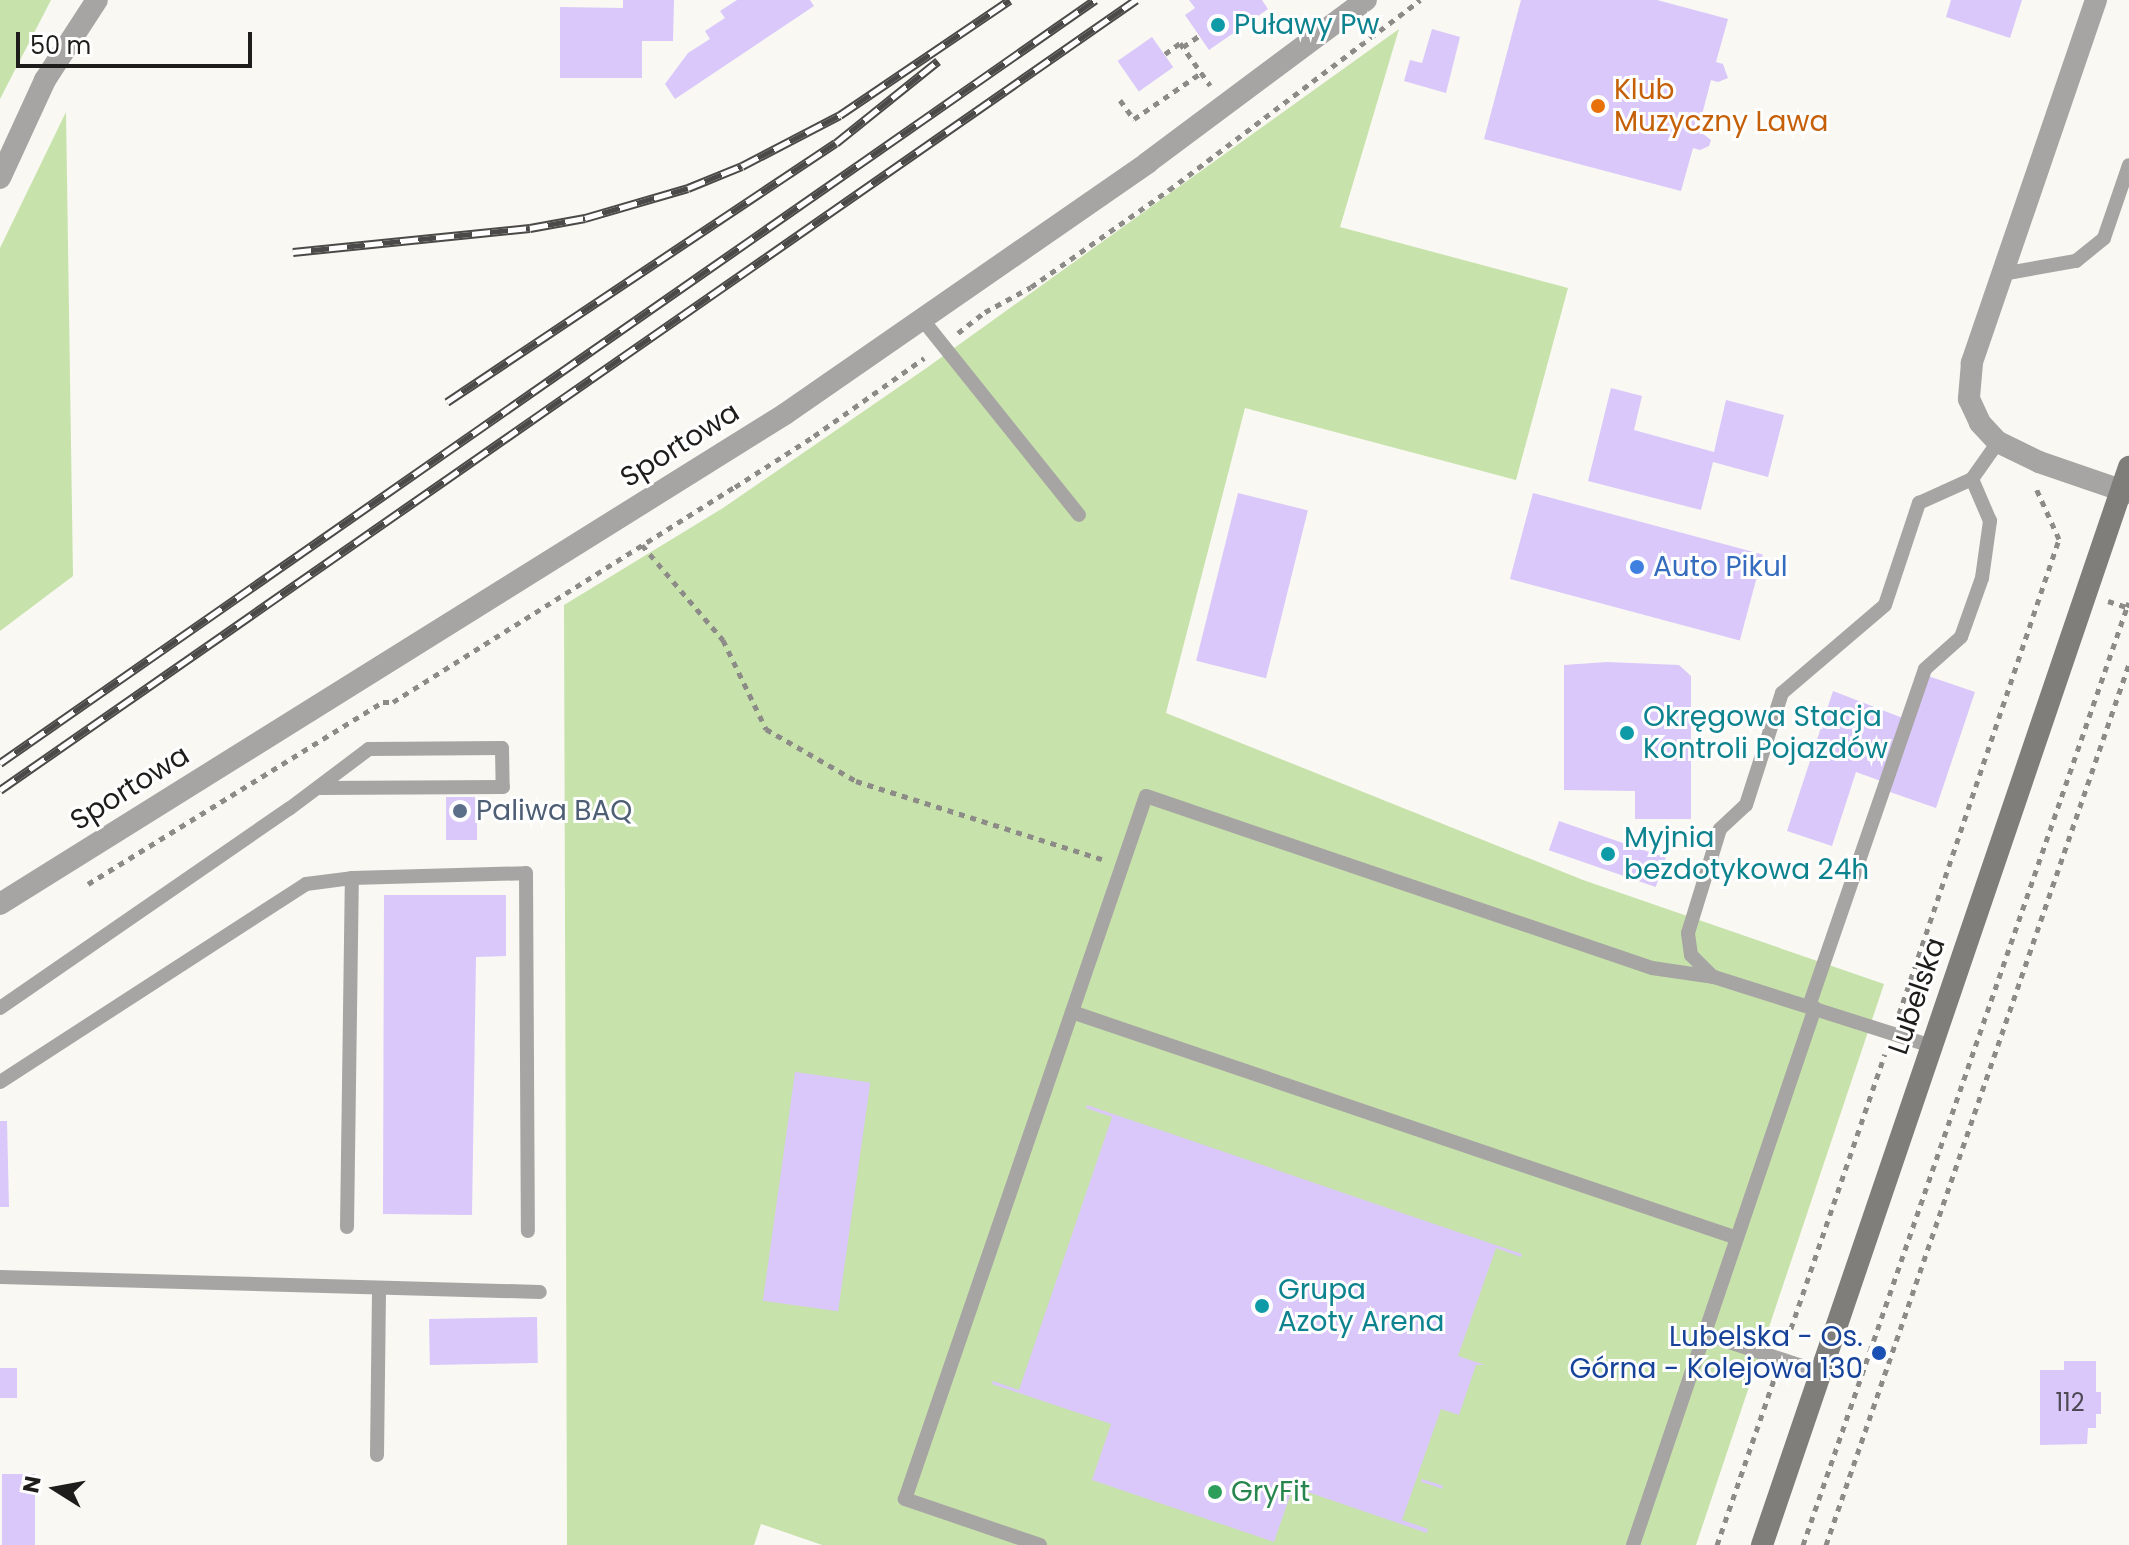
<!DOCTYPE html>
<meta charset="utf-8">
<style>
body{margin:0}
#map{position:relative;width:2129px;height:1545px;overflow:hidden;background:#f9f8f3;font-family:Poppins,sans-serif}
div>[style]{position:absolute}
.green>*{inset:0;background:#c8e2ab}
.building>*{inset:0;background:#d9c8f9;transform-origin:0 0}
.path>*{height:5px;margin-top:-2.5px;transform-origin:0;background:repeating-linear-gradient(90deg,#8c8b88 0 6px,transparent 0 12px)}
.service>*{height:14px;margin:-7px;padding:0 7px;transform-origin:7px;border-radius:7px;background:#a7a5a4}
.minor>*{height:22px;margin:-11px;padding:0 11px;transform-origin:11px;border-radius:11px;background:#a7a5a4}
.secondary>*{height:22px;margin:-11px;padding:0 11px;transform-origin:11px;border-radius:11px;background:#807e7b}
.rail>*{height:9px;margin-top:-4.5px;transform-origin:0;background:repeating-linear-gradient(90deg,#fff 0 18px,#4b4a48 0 36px);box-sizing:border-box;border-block:2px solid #4b4a48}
.dots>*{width:22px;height:22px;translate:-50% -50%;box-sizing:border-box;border:4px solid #fff;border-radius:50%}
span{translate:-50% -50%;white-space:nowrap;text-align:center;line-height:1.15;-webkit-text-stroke:6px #fff;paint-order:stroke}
.number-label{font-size:24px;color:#4d4853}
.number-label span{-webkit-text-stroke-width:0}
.culture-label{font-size:28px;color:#0d838f}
.left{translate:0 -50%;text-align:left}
.food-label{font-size:28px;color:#c56008}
.street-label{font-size:28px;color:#1e1d1c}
.shop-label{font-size:28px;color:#366cbe}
.service-label{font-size:28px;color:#4e5e75}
.transit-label{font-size:28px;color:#164399}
.right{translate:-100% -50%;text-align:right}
.leisure-label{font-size:28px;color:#27864d}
.north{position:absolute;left:16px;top:1449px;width:80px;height:80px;-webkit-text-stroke:6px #fff;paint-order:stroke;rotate:281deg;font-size:22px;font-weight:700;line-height:32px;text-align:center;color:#1e1d1c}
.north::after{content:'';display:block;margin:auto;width:28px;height:36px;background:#1e1d1c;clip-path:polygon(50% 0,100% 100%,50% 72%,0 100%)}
.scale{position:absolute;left:16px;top:32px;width:236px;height:36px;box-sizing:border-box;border:4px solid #1e1d1c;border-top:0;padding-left:10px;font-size:24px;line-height:28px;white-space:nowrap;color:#1e1d1c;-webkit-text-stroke:6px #fff;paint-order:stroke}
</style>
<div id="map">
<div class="green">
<i style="clip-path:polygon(0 0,51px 0,0 99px)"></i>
<i style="clip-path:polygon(1399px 29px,1340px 227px,1568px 288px,1516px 480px,1245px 408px,1166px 713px,1583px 880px,1884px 984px,1696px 1545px,822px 1545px,761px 1524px,754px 1545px,567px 1545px,564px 605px,723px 508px,925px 369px)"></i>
<i style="clip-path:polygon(66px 112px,73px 576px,0 631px,0 248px)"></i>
</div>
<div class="building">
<i style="clip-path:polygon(623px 0,674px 0,673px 41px,642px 41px,642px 78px,560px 78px,560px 7px,623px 8px)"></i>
<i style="clip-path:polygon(737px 0,810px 0,814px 6px,675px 99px,665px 84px,688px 53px,710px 39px,705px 31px,725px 18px,720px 11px)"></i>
<i style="clip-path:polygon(1189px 0,1262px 0,1268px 9px,1209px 50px,1185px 15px,1195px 8px)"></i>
<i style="clip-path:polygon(1521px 0,1657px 0,1728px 19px,1716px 62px,1723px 64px,1728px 78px,1718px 82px,1711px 80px,1698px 130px,1711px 140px,1709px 146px,1700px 150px,1693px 148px,1681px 191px,1484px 139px)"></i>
<i style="clip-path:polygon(1951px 0,2022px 0,2010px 38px,1946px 17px)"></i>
<i style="clip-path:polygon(1432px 29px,1460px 37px,1446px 93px,1404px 81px,1410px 60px,1422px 63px)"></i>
<i style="left:1152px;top:37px;width:37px;height:42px;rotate:55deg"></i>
<i style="clip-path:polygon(1611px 388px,1642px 396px,1634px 430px,1714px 452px,1726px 400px,1784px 415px,1768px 477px,1713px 462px,1701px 510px,1588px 481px)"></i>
<i style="left:1238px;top:493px;width:72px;height:173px;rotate:14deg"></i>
<i style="left:1533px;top:493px;width:238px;height:89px;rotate:15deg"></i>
<i style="clip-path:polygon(1607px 662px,1679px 665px,1691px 676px,1691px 819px,1635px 819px,1635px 791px,1564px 790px,1564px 665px)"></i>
<i style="clip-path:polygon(1928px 676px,1975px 692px,1936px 808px,1890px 792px,1892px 785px,1856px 772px,1832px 846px,1787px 831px,1833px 691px,1913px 722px)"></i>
<i style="left:446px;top:797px;width:31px;height:43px"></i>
<i style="left:1559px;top:821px;width:113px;height:31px;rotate:19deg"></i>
<i style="clip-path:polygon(384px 895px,506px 895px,506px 956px,476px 957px,472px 1215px,383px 1214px)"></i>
<i style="left:795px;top:1072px;width:76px;height:231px;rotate:8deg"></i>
<i style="clip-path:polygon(1087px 1105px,1522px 1254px,1521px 1257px,1496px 1248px,1458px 1356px,1485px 1365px,1476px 1365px,1459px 1415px,1441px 1409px,1416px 1480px,1402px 1520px,1428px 1529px,1427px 1533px,1293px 1487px,1274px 1542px,1092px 1480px,1111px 1424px,992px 1384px,993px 1381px,1019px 1390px,1112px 1117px,1086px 1108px)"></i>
<i style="clip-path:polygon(0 1121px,7px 1121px,9px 1207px,0 1207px)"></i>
<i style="left:537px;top:1317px;width:46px;height:108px;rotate:89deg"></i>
<i style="clip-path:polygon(2064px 1361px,2096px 1361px,2096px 1392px,2101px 1392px,2101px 1414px,2096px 1414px,2096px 1428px,2088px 1428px,2087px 1444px,2040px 1445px,2040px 1370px,2064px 1370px)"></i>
<i style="left:17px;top:1368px;width:30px;height:17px;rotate:90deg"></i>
<i style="left:2px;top:1474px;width:33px;height:71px"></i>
<i style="left:1422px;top:1479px;width:22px;height:3px;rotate:18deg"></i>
</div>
<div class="path">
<i style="left:1183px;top:47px;width:19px;rotate:-35deg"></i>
<i style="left:1165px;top:54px;width:19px;rotate:-36deg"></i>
<i style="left:1180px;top:43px;width:52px;rotate:54.5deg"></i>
<i style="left:1120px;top:100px;width:24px;rotate:54deg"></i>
<i style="left:1134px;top:119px;width:81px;rotate:-34.5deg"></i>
<i style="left:958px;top:333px;width:34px;rotate:-38deg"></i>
<i style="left:985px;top:312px;width:52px;rotate:-28.5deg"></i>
<i style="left:1031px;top:287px;width:169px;rotate:-35.1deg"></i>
<i style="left:1169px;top:190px;width:315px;rotate:-37.1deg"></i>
<i style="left:642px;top:545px;width:125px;rotate:49.5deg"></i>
<i style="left:723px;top:640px;width:99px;rotate:64.2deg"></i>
<i style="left:766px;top:729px;width:104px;rotate:30deg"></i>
<i style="left:856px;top:781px;width:258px;rotate:17.6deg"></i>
<i style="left:2108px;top:601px;width:20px;rotate:18deg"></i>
<i style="left:2127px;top:607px;width:5px;rotate:-68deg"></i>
<i style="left:88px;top:884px;width:347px;rotate:-31.7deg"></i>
<i style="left:383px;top:702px;width:10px"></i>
<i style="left:393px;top:702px;width:404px;rotate:-32.2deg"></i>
<i style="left:735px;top:487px;width:94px;rotate:-32.8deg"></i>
<i style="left:814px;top:436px;width:135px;rotate:-35.3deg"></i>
<i style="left:1899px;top:1014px;width:501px;rotate:-71.38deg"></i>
<i style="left:2059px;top:539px;width:56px;rotate:-114.3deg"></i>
<i style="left:1787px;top:1340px;width:302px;rotate:-71.1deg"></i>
<i style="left:1717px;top:1545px;width:176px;rotate:-71deg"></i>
<i style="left:1803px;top:1545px;width:992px;rotate:-70.94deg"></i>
<i style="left:1826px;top:1545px;width:932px;rotate:-71.02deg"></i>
</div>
<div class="service">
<i style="left:2002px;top:274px;width:75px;rotate:-10deg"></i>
<i style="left:2076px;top:261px;width:36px;rotate:-39deg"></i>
<i style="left:2104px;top:238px;width:77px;rotate:-71.1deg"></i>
<i style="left:922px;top:319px;width:251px;rotate:51.3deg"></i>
<i style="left:1713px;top:977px;width:31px;rotate:-135deg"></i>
<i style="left:1691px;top:955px;width:22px;rotate:-98deg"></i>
<i style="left:1688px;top:933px;width:109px;rotate:-72.9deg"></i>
<i style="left:1720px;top:829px;width:35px;rotate:-43deg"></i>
<i style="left:1746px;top:805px;width:118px;rotate:-72.2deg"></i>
<i style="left:1782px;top:693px;width:135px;rotate:-40.5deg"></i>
<i style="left:1885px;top:605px;width:108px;rotate:-71.6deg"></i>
<i style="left:1919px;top:503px;width:58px;rotate:-24.4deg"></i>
<i style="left:1809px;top:1006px;width:356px;rotate:-71deg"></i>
<i style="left:1925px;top:669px;width:48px;rotate:-41.6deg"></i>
<i style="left:1961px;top:637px;width:63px;rotate:-70.4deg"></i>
<i style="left:1982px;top:578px;width:58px;rotate:-82deg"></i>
<i style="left:1990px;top:521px;width:46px;rotate:-113.2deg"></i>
<i style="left:1972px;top:479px;width:45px;rotate:-54.9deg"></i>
<i style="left:0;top:1008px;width:351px;rotate:-34.6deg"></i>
<i style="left:289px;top:809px;width:100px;rotate:-36.9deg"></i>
<i style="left:369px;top:749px;width:133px;rotate:-0.4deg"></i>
<i style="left:502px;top:748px;width:39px;rotate:89deg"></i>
<i style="left:503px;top:787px;width:185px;rotate:179.7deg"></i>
<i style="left:1072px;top:1012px;width:702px;rotate:18.77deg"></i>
<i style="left:0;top:1082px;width:364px;rotate:-32.9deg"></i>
<i style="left:306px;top:884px;width:46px;rotate:-7.4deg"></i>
<i style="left:352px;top:878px;width:174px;rotate:-1.6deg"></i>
<i style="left:526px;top:873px;width:358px;rotate:89.7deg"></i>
<i style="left:347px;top:1227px;width:349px;rotate:-89.2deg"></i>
<i style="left:0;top:1277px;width:540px;rotate:1.59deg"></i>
<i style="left:1705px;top:1334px;width:121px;rotate:18.3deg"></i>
<i style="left:377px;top:1455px;width:167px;rotate:-89.3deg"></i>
<i style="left:1040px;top:1545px;width:143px;rotate:-161.2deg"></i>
<i style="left:905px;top:1499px;width:743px;rotate:-71.08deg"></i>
<i style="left:1146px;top:796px;width:534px;rotate:18.77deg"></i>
<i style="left:1652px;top:968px;width:63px;rotate:8.3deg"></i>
<i style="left:1714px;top:977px;width:229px;rotate:17.6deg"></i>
<i style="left:1633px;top:1545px;width:567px;rotate:-71.28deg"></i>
</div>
<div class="minor">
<i style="left:2096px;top:0;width:384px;rotate:108.9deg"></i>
<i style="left:1972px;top:363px;width:36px;rotate:95deg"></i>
<i style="left:1969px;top:399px;width:26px;rotate:65deg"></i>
<i style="left:1980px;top:423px;width:26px;rotate:47deg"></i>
<i style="left:1998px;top:442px;width:46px;rotate:26deg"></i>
<i style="left:2039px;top:462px;width:95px;rotate:19deg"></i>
<i style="left:0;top:178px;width:108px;rotate:-65.3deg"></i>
<i style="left:45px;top:80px;width:95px;rotate:-57deg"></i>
<i style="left:0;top:904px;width:925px;rotate:-31.97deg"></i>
<i style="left:785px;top:414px;width:441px;rotate:-34.7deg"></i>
<i style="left:1147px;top:163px;width:273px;rotate:-36.7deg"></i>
</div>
<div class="secondary">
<i style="left:1762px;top:1545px;width:1139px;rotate:-71.2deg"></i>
</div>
<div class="rail">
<i style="left:293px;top:252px;width:238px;rotate:-5.8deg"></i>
<i style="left:530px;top:228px;width:56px;rotate:-10.3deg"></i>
<i style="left:585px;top:218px;width:107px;rotate:-16.2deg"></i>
<i style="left:688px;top:188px;width:58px;rotate:-22.2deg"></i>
<i style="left:742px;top:166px;width:110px;rotate:-27.5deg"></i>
<i style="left:840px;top:115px;width:205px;rotate:-34.1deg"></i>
<i style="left:447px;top:402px;width:467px;rotate:-33.7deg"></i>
<i style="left:836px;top:143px;width:131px;rotate:-38.8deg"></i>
<i style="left:0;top:763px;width:1335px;rotate:-34.87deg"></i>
<i style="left:0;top:790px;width:1384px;rotate:-34.82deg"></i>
</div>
<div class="dots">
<i style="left:1218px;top:25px;background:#0f9aa8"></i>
<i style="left:1598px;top:106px;background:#e8710a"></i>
<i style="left:1637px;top:567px;background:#3f7fe0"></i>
<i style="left:1627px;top:733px;background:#0f9aa8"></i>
<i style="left:460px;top:811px;background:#5c6f8a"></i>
<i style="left:1608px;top:854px;background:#0f9aa8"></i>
<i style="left:1262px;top:1306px;background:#0f9aa8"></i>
<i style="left:1879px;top:1353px;background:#1a4fb4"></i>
<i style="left:1215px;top:1492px;background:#2e9e5b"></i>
</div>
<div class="number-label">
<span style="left:2070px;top:1403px">112</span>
</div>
<div class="culture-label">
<span class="left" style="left:1234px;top:25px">Puławy Pw</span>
<span class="left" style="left:1643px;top:733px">Okręgowa Stacja<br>Kontroli Pojazdów</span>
<span class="left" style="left:1624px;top:854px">Myjnia<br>bezdotykowa 24h</span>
<span class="left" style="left:1278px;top:1306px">Grupa<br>Azoty Arena</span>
</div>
<div class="food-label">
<span class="left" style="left:1614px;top:106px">Klub<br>Muzyczny Lawa</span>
</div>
<div class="street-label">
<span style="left:680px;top:445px;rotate:-32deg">Sportowa</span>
<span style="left:130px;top:788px;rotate:-32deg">Sportowa</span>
<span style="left:1917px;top:996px;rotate:-71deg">Lubelska</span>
</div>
<div class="shop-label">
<span class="left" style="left:1653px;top:567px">Auto Pikul</span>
</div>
<div class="service-label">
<span class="left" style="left:476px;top:811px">Paliwa BAQ</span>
</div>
<div class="transit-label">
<span class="right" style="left:1863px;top:1353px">Lubelska - Os.<br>Górna - Kolejowa 130</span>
</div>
<div class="leisure-label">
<span class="left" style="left:1231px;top:1492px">GryFit</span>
</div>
<div class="north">N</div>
<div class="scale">50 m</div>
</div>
